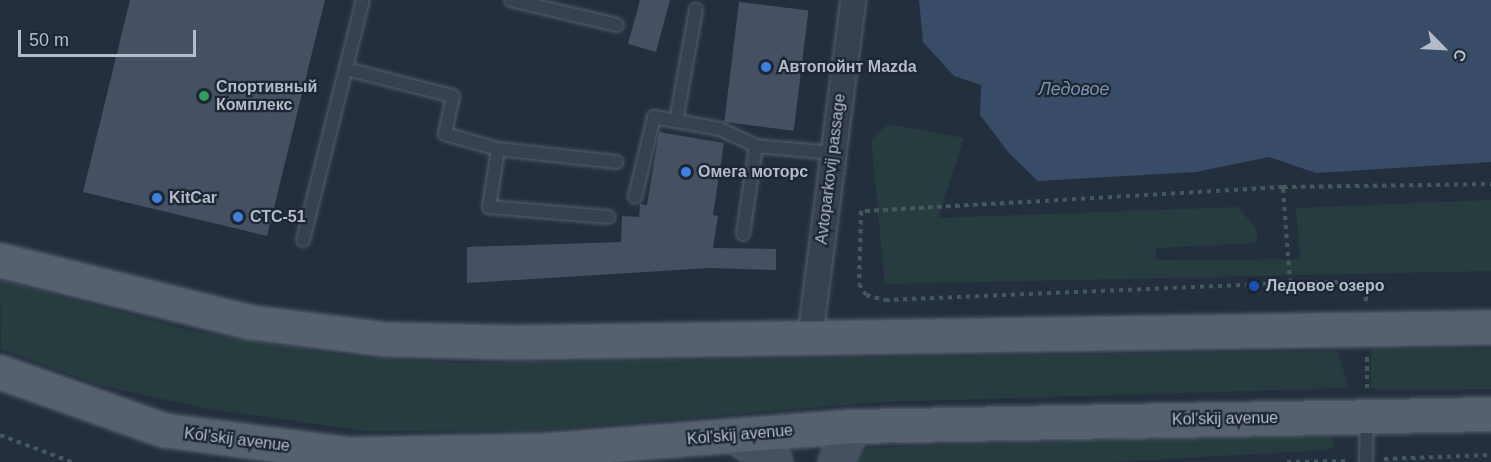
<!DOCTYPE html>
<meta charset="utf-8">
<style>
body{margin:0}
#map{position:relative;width:1491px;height:462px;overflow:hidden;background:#242f3e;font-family:Arial,sans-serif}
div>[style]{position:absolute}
.green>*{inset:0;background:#263c3f;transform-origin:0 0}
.water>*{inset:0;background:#394c67}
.building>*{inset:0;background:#455162;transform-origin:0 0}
.path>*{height:4px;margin-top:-2px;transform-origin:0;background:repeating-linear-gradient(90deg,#44595c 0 4.5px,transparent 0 9px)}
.roads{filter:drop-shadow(0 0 2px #565f6c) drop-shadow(0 0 2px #565f6c)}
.lane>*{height:12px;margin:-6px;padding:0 6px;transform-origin:6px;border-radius:6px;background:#38414e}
.street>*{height:24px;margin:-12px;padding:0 12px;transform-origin:12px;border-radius:12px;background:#38414e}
.secondary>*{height:33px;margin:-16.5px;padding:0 16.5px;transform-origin:16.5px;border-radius:16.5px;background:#465061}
.primary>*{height:33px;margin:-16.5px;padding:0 16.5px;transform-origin:16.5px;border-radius:16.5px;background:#56606e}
.dots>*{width:16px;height:16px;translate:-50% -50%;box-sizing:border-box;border:3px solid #1d2633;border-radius:50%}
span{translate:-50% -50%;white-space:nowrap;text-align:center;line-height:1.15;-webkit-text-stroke:4.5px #1d2633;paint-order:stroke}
.poi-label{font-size:16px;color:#b4bcc9;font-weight:700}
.left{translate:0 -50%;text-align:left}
.street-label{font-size:16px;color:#b4bcc9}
.water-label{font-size:18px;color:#7c92b1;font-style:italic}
.north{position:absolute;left:1413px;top:18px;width:60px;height:60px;-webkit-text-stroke:4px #1d2633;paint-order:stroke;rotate:114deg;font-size:16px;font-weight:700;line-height:24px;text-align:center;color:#b4bcc9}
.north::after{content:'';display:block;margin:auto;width:21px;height:27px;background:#b4bcc9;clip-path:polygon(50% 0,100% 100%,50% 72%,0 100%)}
.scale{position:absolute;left:18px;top:30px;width:178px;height:27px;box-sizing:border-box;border:3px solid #b4bcc9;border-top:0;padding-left:8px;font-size:18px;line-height:21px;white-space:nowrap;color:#b4bcc9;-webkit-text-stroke:4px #1d2633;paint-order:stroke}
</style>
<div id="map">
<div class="green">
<i style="clip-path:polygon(888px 124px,964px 138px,938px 218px,1238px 207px,1257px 230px,1257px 243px,1156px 248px,1155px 260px,1300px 259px,1296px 208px,1491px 200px,1491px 271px,885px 284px,871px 140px)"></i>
<i style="clip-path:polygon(0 280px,192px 331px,354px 357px,462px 363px,1338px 351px,1348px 388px,881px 402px,529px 431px,365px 431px,204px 408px,102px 386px,1px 349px)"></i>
<i style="left:1491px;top:349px;width:40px;height:120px;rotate:90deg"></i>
<i style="clip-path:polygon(1326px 432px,1334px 437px,1335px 446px,1328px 450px,1112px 462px,843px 462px,865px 448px)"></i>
</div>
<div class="water">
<i style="clip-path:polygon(919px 0,1491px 0,1491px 162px,1316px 173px,1269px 157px,1196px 172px,1038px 181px,1009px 153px,980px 115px,981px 85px,954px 76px,923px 42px)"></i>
</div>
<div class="building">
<i style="clip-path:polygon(130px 0,325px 0,267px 236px,83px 192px)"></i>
<i style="clip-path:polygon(640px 0,670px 0,656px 52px,628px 44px)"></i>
<i style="left:739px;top:2px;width:70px;height:121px;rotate:7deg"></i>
<i style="clip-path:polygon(659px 132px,724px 143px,713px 215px,718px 216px,713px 248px,776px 249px,776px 270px,710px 268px,467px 283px,467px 247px,621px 242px,622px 216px,639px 217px,640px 204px,647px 205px)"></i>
</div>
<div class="path">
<i style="left:1283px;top:187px;width:423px;rotate:176.7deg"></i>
<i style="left:861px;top:211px;width:73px;rotate:91.6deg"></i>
<i style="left:859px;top:284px;width:13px;rotate:58deg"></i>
<i style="left:866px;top:295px;width:20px;rotate:15deg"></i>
<i style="left:885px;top:300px;width:405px;rotate:-2.4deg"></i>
<i style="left:1366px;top:301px;width:19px;rotate:-93deg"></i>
<i style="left:1365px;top:282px;width:75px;rotate:179.2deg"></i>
<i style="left:1290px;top:283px;width:96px;rotate:-94.2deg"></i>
<i style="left:1283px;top:187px;width:208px;rotate:-0.8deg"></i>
<i style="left:1367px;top:357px;width:31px;rotate:90deg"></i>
<i style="left:0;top:435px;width:77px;rotate:20.6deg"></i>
<i style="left:1384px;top:459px;width:107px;rotate:-2.1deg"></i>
<i style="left:1287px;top:462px;width:62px;rotate:-0.9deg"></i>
</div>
<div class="roads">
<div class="lane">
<i style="left:511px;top:0;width:109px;rotate:13.3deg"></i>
<i style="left:346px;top:69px;width:110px;rotate:14.2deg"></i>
<i style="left:453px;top:96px;width:39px;rotate:102deg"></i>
<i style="left:445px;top:134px;width:55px;rotate:15.8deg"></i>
<i style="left:498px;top:149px;width:59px;rotate:98.8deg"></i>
<i style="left:489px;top:207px;width:120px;rotate:4.8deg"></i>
<i style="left:676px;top:121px;width:113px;rotate:-79.8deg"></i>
<i style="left:498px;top:149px;width:119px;rotate:6.3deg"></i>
<i style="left:635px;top:197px;width:82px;rotate:-76.6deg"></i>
<i style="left:654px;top:117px;width:67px;rotate:10.3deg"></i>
<i style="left:720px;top:129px;width:40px;rotate:25deg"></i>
<i style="left:743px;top:234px;width:89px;rotate:-81.6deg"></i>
<i style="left:756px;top:146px;width:77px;rotate:5.2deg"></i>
<i style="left:303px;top:240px;width:247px;rotate:-76deg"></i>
<i style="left:1366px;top:462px;width:45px;rotate:-88.7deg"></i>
</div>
<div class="street">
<i style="left:810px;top:338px;width:341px;rotate:-82.7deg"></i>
</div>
<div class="secondary">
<i style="left:734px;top:435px;width:49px;rotate:33.4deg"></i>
<i style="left:835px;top:462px;width:40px;rotate:-63.4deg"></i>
</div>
<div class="primary">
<i style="left:0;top:260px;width:259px;rotate:13.9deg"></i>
<i style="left:251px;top:322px;width:136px;rotate:7.2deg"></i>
<i style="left:386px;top:339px;width:129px;rotate:1.3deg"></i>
<i style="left:515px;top:342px;width:976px;rotate:-0.88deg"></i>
<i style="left:0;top:372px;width:174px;rotate:19.5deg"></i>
<i style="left:164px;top:430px;width:187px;rotate:7.4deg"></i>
<i style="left:349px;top:454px;width:193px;rotate:-1.2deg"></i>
<i style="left:542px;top:450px;width:312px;rotate:-4.4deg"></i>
<i style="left:853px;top:426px;width:638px;rotate:-1.08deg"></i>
</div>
</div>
<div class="dots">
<i style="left:766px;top:67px;background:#3f7fe0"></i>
<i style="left:204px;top:96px;background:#2e9e5b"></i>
<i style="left:686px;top:172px;background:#3f7fe0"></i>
<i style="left:157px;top:198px;background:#3f7fe0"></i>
<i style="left:238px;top:217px;background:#3f7fe0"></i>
<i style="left:1254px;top:286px;background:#1a4fb4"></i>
</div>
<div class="poi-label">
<span class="left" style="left:778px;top:67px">Автопойнт Mazda</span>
<span class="left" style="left:216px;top:96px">Спортивный<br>Комплекс</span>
<span class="left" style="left:698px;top:172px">Омега моторс</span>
<span class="left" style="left:169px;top:198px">KitCar</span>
<span class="left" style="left:250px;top:217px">СТС-51</span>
<span class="left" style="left:1266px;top:286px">Ледовое озеро</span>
</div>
<div class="street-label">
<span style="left:831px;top:169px;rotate:-83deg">Avtoparkovij passage</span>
<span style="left:1225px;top:419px;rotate:-1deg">Kol'skij avenue</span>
<span style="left:740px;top:435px;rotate:-5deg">Kol'skij avenue</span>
<span style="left:237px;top:440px;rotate:7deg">Kol'skij avenue</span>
</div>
<div class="water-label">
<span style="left:1074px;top:89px">Ледовое</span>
</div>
<div class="north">С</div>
<div class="scale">50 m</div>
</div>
